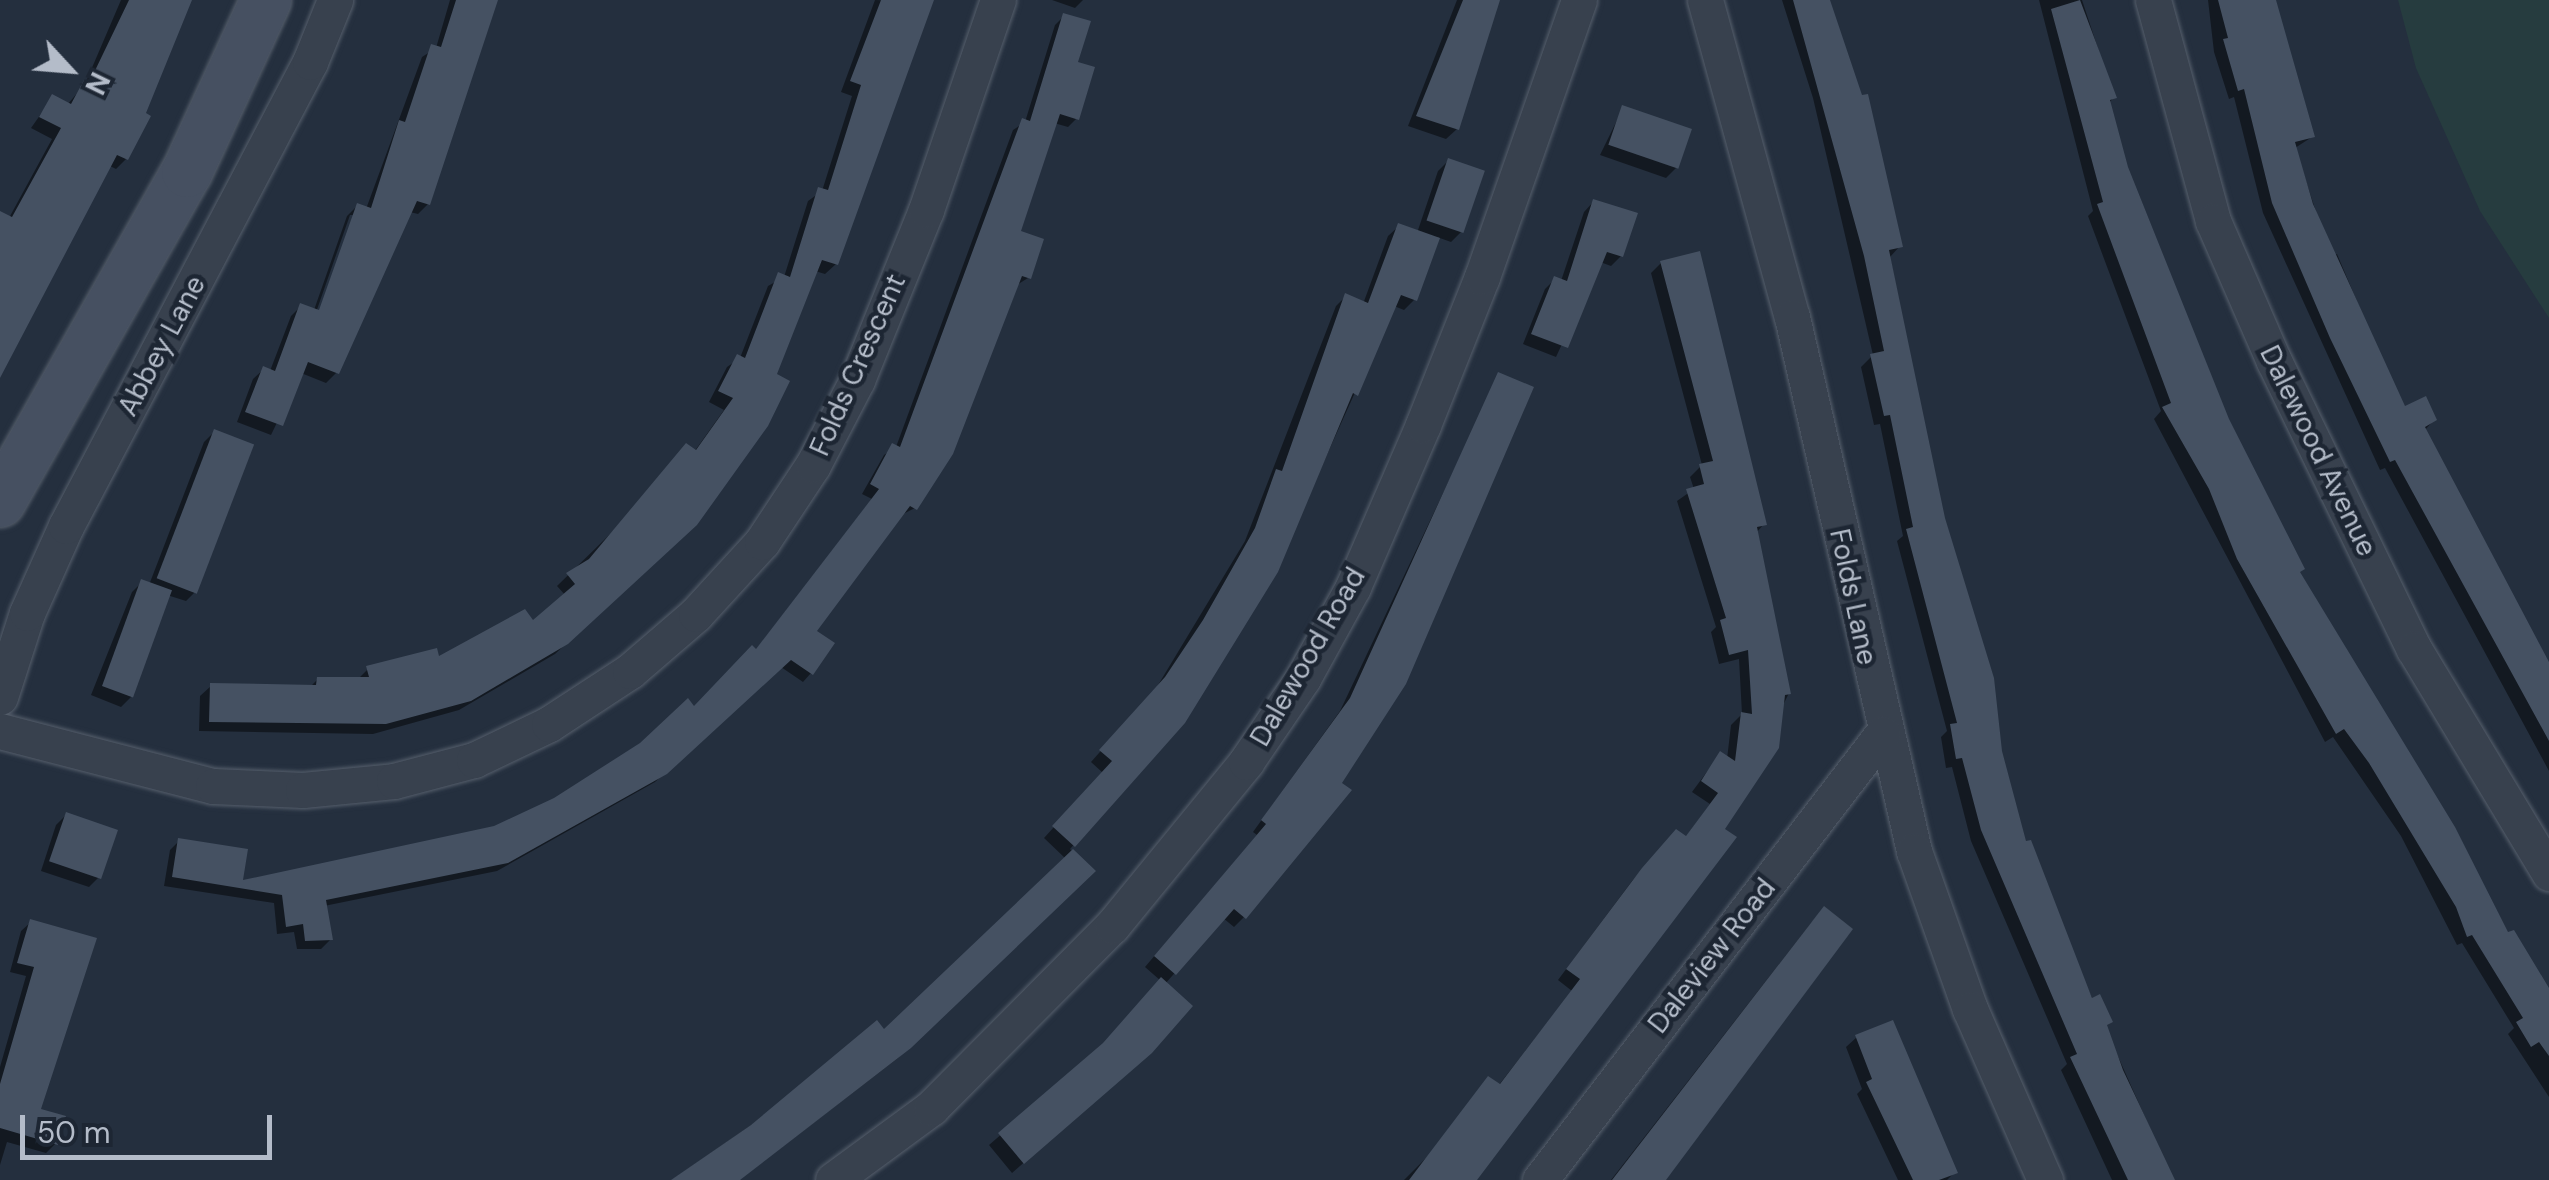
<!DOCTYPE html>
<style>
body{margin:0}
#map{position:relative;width:2549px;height:1180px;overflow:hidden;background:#242f3e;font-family:"DM Sans",sans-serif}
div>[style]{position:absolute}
.green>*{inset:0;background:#263c3f}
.shadow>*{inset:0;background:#0007}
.building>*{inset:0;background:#455162;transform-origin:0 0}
.roads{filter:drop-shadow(0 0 2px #565f6c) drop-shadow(0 0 2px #565f6c)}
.street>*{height:35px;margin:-17.5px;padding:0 17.5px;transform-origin:17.5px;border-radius:17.5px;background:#38414e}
.secondary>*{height:50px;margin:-25px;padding:0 25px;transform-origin:25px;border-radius:25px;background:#465061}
span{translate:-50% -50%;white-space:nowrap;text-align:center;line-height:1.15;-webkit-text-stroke:9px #1d2633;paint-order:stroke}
.street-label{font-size:28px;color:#b4bcc9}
.north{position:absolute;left:20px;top:20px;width:100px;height:100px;-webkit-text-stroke:8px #1d2633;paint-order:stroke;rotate:116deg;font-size:28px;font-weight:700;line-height:40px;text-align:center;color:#b4bcc9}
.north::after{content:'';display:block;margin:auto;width:35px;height:45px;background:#b4bcc9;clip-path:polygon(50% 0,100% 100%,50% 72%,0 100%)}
.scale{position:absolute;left:20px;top:1115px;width:252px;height:45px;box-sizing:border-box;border:5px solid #b4bcc9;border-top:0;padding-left:12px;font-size:30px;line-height:35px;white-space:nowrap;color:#b4bcc9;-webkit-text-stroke:8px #1d2633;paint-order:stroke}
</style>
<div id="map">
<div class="green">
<i style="clip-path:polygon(2398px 0,2549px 0,2549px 318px,2480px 211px,2416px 68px)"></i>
</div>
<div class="shadow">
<i style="clip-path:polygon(121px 0,190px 0,126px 159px,116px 169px,108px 165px,0 362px,0 217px,9px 218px,52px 139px,31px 128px,53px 97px,67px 105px,85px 84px)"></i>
<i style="clip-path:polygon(evenodd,450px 0,495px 0,428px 204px,418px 214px,410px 212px,337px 372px,326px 383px,301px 373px,271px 435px,237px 422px,253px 379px,264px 369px,270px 371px,291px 316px,301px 306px,314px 310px,347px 216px,357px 206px,366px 209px,422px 57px,436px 48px,450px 0,350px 215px,355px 215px,318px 322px,313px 321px,350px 215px)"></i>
<i style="clip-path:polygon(875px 0,930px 2px,836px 264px,825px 274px,815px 271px,695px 524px,555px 654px,459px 710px,373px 734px,199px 731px,200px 696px,211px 686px,310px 687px,318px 679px,357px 680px,368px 669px,437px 660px,532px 624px,566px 596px,557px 586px,694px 452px,724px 410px,709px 402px,727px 367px,740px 358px,768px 286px,784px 277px,808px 201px,822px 191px,852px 96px,841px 92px)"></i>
<i style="clip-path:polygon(1052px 0,1083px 0,1075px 8px)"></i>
<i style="clip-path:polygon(1457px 0,1497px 0,1457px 129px,1446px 139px,1408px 126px)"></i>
<i style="clip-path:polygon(1782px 0,1829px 0,1900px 246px,1890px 257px,1943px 519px,2024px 845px,2173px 1180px,2112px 1180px,2061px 1070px,2067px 1064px,1971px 841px,1952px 767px,1946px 768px,1941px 737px,1947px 731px,1897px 541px,1903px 536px,1880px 424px,1874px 425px,1861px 367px,1873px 355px,1813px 98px)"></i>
<i style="clip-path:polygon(2039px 0,2082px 0,2114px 97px,2109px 103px,2126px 168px,2226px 420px,2298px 573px,2507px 936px,2549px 989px,2549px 1097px,2508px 1034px,2514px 1028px,2462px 943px,2457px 945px,2401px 836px,2333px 737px,2325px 742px,2154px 419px,2161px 411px,2088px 216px,2093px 211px)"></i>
<i style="clip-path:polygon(2208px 0,2275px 0,2312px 137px,2295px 148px,2331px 257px,2337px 254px,2403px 410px,2434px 420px,2424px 431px,2549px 669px,2549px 771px,2385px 468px,2380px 470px,2263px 213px,2234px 97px,2229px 99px,2214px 52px)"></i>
<i style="clip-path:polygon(1064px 16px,1077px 118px,1068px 127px,1054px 123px,1018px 233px,1028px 278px,1015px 286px,915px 508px,901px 515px,814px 632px,811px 673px,803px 682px,781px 667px,655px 782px,497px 871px,324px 906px,330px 940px,321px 949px,297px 949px,294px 932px,277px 934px,274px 903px,164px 886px,170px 850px,179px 841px,240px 883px,495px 829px,556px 800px,694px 709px,755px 651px,872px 499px,862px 494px,884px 455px,896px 447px,1013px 130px,1025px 122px,1055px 25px)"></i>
<i style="clip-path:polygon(1623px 108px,1677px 167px,1666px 178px,1600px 155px)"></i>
<i style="clip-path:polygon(1448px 161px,1461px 232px,1451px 242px,1437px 237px,1414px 300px,1404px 310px,1394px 306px,1275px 570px,1183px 721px,1070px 849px,1092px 871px,898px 1058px,739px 1180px,672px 1180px,884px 1033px,1066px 859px,1044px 838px,1103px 773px,1091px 762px,1155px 690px,1245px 541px,1336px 306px,1346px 296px,1363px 304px,1388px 236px,1399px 226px,1417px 233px,1438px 171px)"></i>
<i style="clip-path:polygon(1594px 201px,1621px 256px,1611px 266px,1600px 262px,1556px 357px,1523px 344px,1545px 289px,1555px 279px,1561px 281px,1584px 212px)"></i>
<i style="clip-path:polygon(1661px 263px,1764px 524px,1756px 533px,1789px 693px,1722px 830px,1734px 838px,1472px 1180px,1404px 1180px,1498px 1086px,1572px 991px,1558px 980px,1632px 881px,1666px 842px,1685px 838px,1710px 804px,1692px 792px,1720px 754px,1727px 759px,1731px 725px,1742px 714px,1739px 659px,1719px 664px,1711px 632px,1716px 627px,1677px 501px,1694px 489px,1690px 477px,1702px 465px,1651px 273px)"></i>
<i style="clip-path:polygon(1499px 375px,1339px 783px,1348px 791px,1244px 917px,1234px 927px,1223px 918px,1165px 984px,1149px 1053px,1012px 1173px,989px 1145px,1099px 1050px,1161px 981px,1145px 967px,1257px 835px,1253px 832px,1340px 711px)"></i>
<i style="clip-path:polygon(214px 432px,196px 591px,186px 601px,167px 595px,131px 697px,121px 707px,91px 695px,132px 592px,142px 582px,149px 585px,204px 442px)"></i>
<i style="clip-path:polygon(66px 815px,99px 877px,89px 887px,41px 871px,56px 825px)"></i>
<i style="clip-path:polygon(1824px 910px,1662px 1180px,1611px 1180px,1811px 923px)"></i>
<i style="clip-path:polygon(31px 922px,94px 939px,38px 1111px,56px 1143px,46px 1153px,7px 1142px,0 1165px,0 1067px,26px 976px,10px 972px,21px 931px)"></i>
<i style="clip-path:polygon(1857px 1037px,1955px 1172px,1947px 1180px,1898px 1180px,1857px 1094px,1862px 1089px,1846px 1047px)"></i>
</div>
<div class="building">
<i style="clip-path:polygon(129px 0,192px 0,146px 113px,151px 116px,128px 160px,117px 155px,0 378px,0 211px,12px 217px,61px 128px,39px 117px,52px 94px,71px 104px,84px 80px,89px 83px)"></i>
<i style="clip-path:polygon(456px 0,498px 0,430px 205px,417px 201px,339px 374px,308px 362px,283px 426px,245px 412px,263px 366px,275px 371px,300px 303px,319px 310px,357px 203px,371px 208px,399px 120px,405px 122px,431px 44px,441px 47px)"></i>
<i style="clip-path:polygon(881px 0,934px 0,838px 265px,822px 260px,777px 374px,790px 381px,768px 426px,697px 525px,568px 644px,471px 701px,386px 724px,209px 722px,210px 683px,316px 685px,317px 677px,369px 677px,366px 666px,437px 648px,439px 656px,525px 609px,533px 620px,575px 584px,566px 573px,589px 559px,686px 443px,696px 450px,733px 398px,718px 391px,737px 354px,745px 358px,778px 272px,790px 277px,818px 187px,828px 190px,861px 85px,850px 81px)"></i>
<i style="clip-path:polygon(1463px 0,1500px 0,1459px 130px,1416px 116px)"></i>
<i style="clip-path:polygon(1793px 0,1830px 0,1862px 95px,1868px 94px,1903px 247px,1889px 250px,1909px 346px,1945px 518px,1994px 678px,2002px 751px,2026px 841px,2031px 840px,2092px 998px,2100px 994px,2113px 1022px,2107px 1025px,2123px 1070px,2175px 1180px,2128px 1180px,2070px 1057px,2077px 1054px,1981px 830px,1962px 758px,1956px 759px,1950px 724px,1957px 723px,1906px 529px,1913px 527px,1890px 415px,1884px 416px,1870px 354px,1884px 351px,1864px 256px)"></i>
<i style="clip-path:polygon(2080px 0,2117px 98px,2110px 100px,2128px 167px,2229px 419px,2305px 569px,2300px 572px,2455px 827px,2508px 932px,2514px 930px,2549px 988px,2549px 1056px,2539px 1042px,2531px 1047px,2516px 1022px,2523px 1018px,2472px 935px,2467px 937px,2456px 907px,2369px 763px,2344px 729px,2336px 734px,2237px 559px,2209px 489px,2162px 407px,2171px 403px,2097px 204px,2103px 202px,2051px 9px)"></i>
<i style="clip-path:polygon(2218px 0,2276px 0,2315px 137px,2295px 142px,2313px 204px,2405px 406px,2426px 396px,2437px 420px,2425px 427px,2549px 662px,2549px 741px,2395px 460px,2390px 462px,2330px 338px,2272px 203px,2244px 89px,2238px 91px,2223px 39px,2228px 38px)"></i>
<i style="clip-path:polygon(1063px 13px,1091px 21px,1078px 62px,1095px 67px,1079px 120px,1060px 114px,1021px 231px,1044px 239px,1031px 279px,1022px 276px,953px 454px,917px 510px,910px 506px,817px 631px,835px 643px,813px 675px,791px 660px,667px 774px,508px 863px,326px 900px,333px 940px,305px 941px,303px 924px,286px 927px,282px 895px,172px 877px,178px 838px,248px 849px,243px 880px,494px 826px,554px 798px,640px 743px,688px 698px,694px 706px,752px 645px,756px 649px,879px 489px,870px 484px,892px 443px,900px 447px,1022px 118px,1030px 121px)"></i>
<i style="left:1622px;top:105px;width:74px;height:42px;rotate:19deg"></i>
<i style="left:1448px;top:158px;width:39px;height:66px;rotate:19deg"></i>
<i style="clip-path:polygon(1593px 199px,1638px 213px,1623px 257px,1607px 252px,1568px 348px,1531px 334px,1554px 276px,1567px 281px)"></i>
<i style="clip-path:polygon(1398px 223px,1440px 238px,1417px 301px,1401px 295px,1358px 396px,1353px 393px,1278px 572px,1185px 723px,1075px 847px,1052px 826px,1112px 761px,1099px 750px,1165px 677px,1203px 620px,1255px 528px,1276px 469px,1282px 471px,1345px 293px,1368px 303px)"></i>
<i style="clip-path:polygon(1700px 251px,1767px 525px,1757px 527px,1791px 694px,1785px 695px,1779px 748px,1725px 829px,1737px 837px,1477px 1180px,1409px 1180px,1488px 1076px,1500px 1084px,1580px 979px,1566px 969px,1642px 868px,1676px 829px,1686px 836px,1718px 793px,1701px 781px,1720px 751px,1735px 761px,1741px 712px,1752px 714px,1748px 650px,1729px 655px,1720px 620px,1726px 618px,1686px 489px,1704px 484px,1699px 464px,1713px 461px,1660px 261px)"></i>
<i style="clip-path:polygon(1498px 372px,1534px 387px,1406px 684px,1342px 783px,1352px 790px,1246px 919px,1234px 909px,1176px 975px,1154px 956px,1266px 824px,1261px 820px,1350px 698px)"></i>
<i style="left:214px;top:429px;width:43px;height:160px;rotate:21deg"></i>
<i style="left:141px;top:579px;width:33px;height:114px;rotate:20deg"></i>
<i style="left:66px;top:812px;width:55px;height:52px;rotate:19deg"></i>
<i style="clip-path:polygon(1073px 849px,1096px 871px,911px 1048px,740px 1180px,671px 1180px,751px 1125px,877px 1020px,884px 1029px)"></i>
<i style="clip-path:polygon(1824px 906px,1853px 929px,1666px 1180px,1612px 1180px)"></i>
<i style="clip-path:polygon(30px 919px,97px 938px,41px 1109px,66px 1116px,58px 1145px,0 1128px,0 1084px,34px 967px,17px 963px)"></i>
<i style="clip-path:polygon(1161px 977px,1193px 1006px,1152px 1053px,1024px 1164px,998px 1133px,1103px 1043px)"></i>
<i style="clip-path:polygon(1893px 1020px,1958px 1173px,1939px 1180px,1913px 1180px,1866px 1082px,1872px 1079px,1855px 1035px)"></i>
</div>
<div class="roads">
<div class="street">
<i style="left:1705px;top:0;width:329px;rotate:74.7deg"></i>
<i style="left:1792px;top:317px;width:548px;rotate:77.13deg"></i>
<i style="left:1914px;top:851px;width:168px;rotate:70.5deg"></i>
<i style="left:1970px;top:1009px;width:187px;rotate:66.3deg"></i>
<i style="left:2153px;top:0;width:229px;rotate:74.8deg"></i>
<i style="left:2213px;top:221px;width:153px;rotate:66.5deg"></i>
<i style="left:2274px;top:361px;width:320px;rotate:64.1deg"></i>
<i style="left:2414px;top:649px;width:262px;rotate:58.9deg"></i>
<i style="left:0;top:697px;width:88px;rotate:-72.2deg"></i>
<i style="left:27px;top:613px;width:95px;rotate:-65.9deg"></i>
<i style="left:66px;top:526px;width:524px;rotate:-62.26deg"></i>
<i style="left:310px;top:62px;width:67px;rotate:-68deg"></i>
<i style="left:0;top:731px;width:220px;rotate:14.5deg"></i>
<i style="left:213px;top:786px;width:90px;rotate:2.5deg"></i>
<i style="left:303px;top:790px;width:91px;rotate:-5.6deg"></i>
<i style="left:394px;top:781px;width:83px;rotate:-14.7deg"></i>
<i style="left:474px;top:760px;width:83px;rotate:-25.6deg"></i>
<i style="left:549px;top:724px;width:97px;rotate:-33.2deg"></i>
<i style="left:630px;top:671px;width:87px;rotate:-40.8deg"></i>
<i style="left:696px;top:614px;width:98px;rotate:-47.5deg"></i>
<i style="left:762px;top:542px;width:92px;rotate:-56.5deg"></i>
<i style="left:813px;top:465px;width:96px;rotate:-62.6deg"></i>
<i style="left:857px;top:380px;width:183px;rotate:-67.9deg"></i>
<i style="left:926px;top:210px;width:222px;rotate:-71.1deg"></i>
<i style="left:833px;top:1180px;width:122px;rotate:-36.3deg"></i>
<i style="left:931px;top:1108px;width:257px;rotate:-45.2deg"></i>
<i style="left:1112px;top:926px;width:212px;rotate:-50.7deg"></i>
<i style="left:1246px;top:762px;width:102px;rotate:-55.8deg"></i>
<i style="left:1303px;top:678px;width:104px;rotate:-61.2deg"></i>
<i style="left:1353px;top:587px;width:176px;rotate:-66.6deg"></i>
<i style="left:1423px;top:425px;width:159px;rotate:-68.3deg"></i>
<i style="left:1482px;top:277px;width:293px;rotate:-70.7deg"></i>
<i style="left:1540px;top:1180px;width:563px;rotate:-52.5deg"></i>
</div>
<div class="secondary">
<i style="left:0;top:502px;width:379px;rotate:-60.5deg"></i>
<i style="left:187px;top:172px;width:189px;rotate:-65.3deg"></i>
</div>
</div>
<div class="street-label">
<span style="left:162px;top:346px;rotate:-62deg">Abbey Lane</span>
<span style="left:858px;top:365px;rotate:-66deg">Folds Crescent</span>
<span style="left:2318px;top:451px;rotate:64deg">Dalewood Avenue</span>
<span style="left:1853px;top:597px;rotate:78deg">Folds Lane</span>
<span style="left:1308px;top:657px;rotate:-60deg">Dalewood Road</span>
<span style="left:1712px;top:956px;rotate:-52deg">Daleview Road</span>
</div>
<div class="north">N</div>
<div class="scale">50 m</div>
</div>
